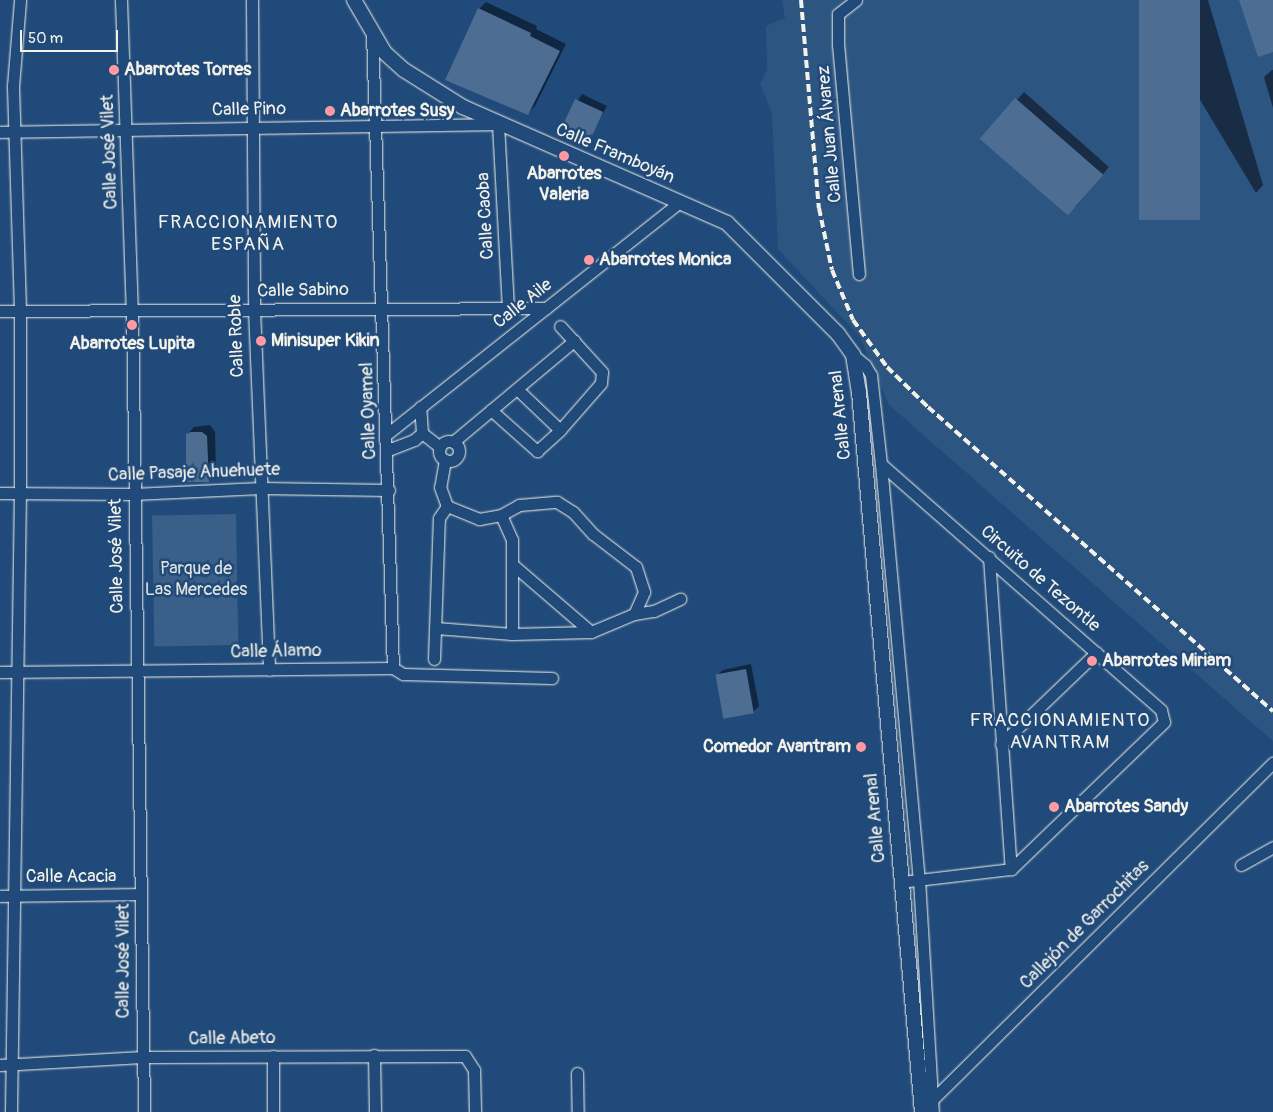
<!DOCTYPE html>
<meta charset="utf-8">
<style>
body{margin:0}
#map{position:relative;width:1273px;height:1112px;overflow:hidden;background:#1f4a7a;font-family:Pangolin,sans-serif}
div>[style]{position:absolute}
.built>*{inset:0;background:#2d5581}
.green>*{inset:0;background:#3a5f88;transform-origin:0 0}
.shadow>*{inset:0;background:#0007}
.building>*{inset:0;background:#4d6e92;transform-origin:0 0}
.roads{filter:drop-shadow(0 0 1px #f4f1e8) drop-shadow(0 0 1px #f4f1e8)}
.minor>*{height:11px;margin:-5.5px;padding:0 5.5px;transform-origin:5.5px;border-radius:5.5px;background:#1f4a7a}
.minor>.ring{margin:-5.5px;padding:0;box-sizing:content-box;background:none;border:11px solid #1f4a7a;border-radius:50%}
.tertiary>*{height:14px;margin:-7px;padding:0 7px;transform-origin:7px;border-radius:7px;background:#1f4a7a}
.rail>*{height:4px;margin-top:-2px;transform-origin:0;background:repeating-linear-gradient(90deg,#f4f1e8 0 8px,transparent 0 12px)}
.dots>*{width:14px;height:14px;translate:-50% -50%;box-sizing:border-box;border:2px solid #1f4a7a;border-radius:50%}
span{translate:-50% -50%;white-space:nowrap;text-align:center;line-height:1.15;-webkit-text-stroke:5px #1f4a7a;paint-order:stroke}
.poi-label{font-size:18px;color:#f4f1e8;font-weight:700}
.left{translate:0 -50%;text-align:left}
.right{translate:-100% -50%;text-align:right}
.street-label{font-size:18px;color:#f4f1e8}
.park-label{font-size:18px;color:#e1e2de}
.neighbourhood-label{font-size:19px;color:#f4f1e8;letter-spacing:1px}
.scale{position:absolute;left:20px;top:30px;width:98px;height:22px;box-sizing:border-box;border:2px solid #f4f1e8;border-top:0;padding-left:6px;font-size:15px;line-height:18px;white-space:nowrap;color:#f4f1e8;-webkit-text-stroke:4px #1f4a7a;paint-order:stroke}
</style>
<div id="map">
<div class="built">
<i style="clip-path:polygon(782px 0,1273px 0,1273px 741px,889px 405px,860px 337px,778px 249px,772px 113px,760px 84px,767px 69px,766px 26px,785px 18px)"></i>
</div>
<div class="green">
<i style="left:236px;top:514px;width:131px;height:84px;rotate:89deg"></i>
</div>
<div class="shadow">
<i style="clip-path:polygon(1140px 0,1208px 0,1263px 185px,1256px 193px)"></i>
<i style="clip-path:polygon(486px 2px,537px 26px,536px 29px,566px 44px,535px 106px,528px 113px,479px 9px)"></i>
<i style="clip-path:polygon(1272px 70px,1273px 70px,1273px 108px,1264px 77px)"></i>
<i style="clip-path:polygon(1024px 92px,1109px 167px,1076px 207px,982px 139px)"></i>
<i style="clip-path:polygon(582px 94px,607px 106px,590px 136px,564px 124px)"></i>
<i style="clip-path:polygon(210px 425px,215px 432px,216px 473px,208px 481px,187px 435px,194px 427px)"></i>
<i style="clip-path:polygon(751px 664px,759px 706px,753px 712px,717px 675px,723px 670px)"></i>
</div>
<div class="building">
<i style="left:1139px;top:0;width:61px;height:220px"></i>
<i style="clip-path:polygon(1239px 0,1273px 0,1273px 52px,1258px 57px)"></i>
<i style="clip-path:polygon(478px 8px,531px 33px,530px 36px,560px 51px,528px 115px,445px 80px)"></i>
<i style="left:1015px;top:98px;width:117px;height:54px;rotate:41deg"></i>
<i style="left:575px;top:99px;width:31px;height:29px;rotate:25deg"></i>
<i style="clip-path:polygon(191px 432px,202px 432px,207px 436px,209px 482px,186px 482px,186px 434px)"></i>
<i style="left:746px;top:669px;width:45px;height:31px;rotate:80deg"></i>
</div>
<div class="roads">
<div class="minor">
<i style="left:121px;top:0;width:309px;rotate:88deg"></i>
<i style="left:132px;top:309px;width:803px;rotate:89.14deg"></i>
<i style="left:252px;top:0;width:309px;rotate:89.6deg"></i>
<i style="left:254px;top:309px;width:361px;rotate:87.6deg"></i>
<i style="left:856px;top:0;width:23px;rotate:142deg"></i>
<i style="left:838px;top:14px;width:30px;rotate:90deg"></i>
<i style="left:838px;top:44px;width:231px;rotate:84.8deg"></i>
<i style="left:372px;top:33px;width:635px;rotate:88.11deg"></i>
<i style="left:0;top:132px;width:498px;rotate:-0.9deg"></i>
<i style="left:498px;top:124px;width:183px;rotate:86.9deg"></i>
<i style="left:0;top:311px;width:546px;rotate:-0.31deg"></i>
<i style="left:853px;top:355px;width:16px;rotate:40deg"></i>
<i style="left:865px;top:365px;width:12px;rotate:59deg"></i>
<i style="left:871px;top:375px;width:90px;rotate:83.6deg"></i>
<i style="left:881px;top:464px;width:417px;rotate:84.8deg"></i>
<i style="left:919px;top:879px;width:233px;rotate:86.6deg"></i>
<i style="left:517px;top:389px;width:59px;rotate:43.6deg"></i>
<i style="left:491px;top:410px;width:62px;rotate:41.7deg"></i>
<i style="left:537px;top:451px;width:31px;rotate:-42deg"></i>
<i style="left:560px;top:430px;width:62px;rotate:-48.9deg"></i>
<i style="left:601px;top:383px;width:11px;rotate:-85deg"></i>
<i style="left:602px;top:372px;width:62px;rotate:-132.4deg"></i>
<i style="left:422px;top:433px;width:23px;rotate:38deg"></i>
<i style="left:387px;top:434px;width:374px;rotate:-38.4deg"></i>
<i class="ring" style="left:439px;top:441px;width:9px;height:9px"></i>
<i style="left:453px;top:442px;width:158px;rotate:-39.9deg"></i>
<i style="left:388px;top:450px;width:28px;rotate:-21deg"></i>
<i style="left:414px;top:440px;width:11px;rotate:-41deg"></i>
<i style="left:422px;top:433px;width:26px;rotate:-94deg"></i>
<i style="left:445px;top:460px;width:27px;rotate:100deg"></i>
<i style="left:440px;top:487px;width:20px;rotate:70deg"></i>
<i style="left:447px;top:506px;width:35px;rotate:22deg"></i>
<i style="left:479px;top:519px;width:22px;rotate:-10deg"></i>
<i style="left:501px;top:515px;width:21px;rotate:-29deg"></i>
<i style="left:519px;top:505px;width:38px;rotate:-5deg"></i>
<i style="left:557px;top:502px;width:19px;rotate:32deg"></i>
<i style="left:573px;top:512px;width:30px;rotate:48deg"></i>
<i style="left:593px;top:534px;width:54px;rotate:37.5deg"></i>
<i style="left:636px;top:567px;width:26px;rotate:72deg"></i>
<i style="left:644px;top:592px;width:24px;rotate:114deg"></i>
<i style="left:634px;top:614px;width:47px;rotate:157.3deg"></i>
<i style="left:591px;top:632px;width:103px;rotate:-139.3deg"></i>
<i style="left:881px;top:464px;width:373px;rotate:41.3deg"></i>
<i style="left:1161px;top:710px;width:12px;rotate:76deg"></i>
<i style="left:1164px;top:722px;width:212px;rotate:136.1deg"></i>
<i style="left:1011px;top:869px;width:111px;rotate:173.3deg"></i>
<i style="left:0;top:493px;width:133px;rotate:0.4deg"></i>
<i style="left:133px;top:494px;width:128px;rotate:-2.7deg"></i>
<i style="left:261px;top:488px;width:128px;rotate:0.9deg"></i>
<i style="left:501px;top:515px;width:27px;rotate:66deg"></i>
<i style="left:512px;top:540px;width:94px;rotate:90deg"></i>
<i style="left:989px;top:557px;width:313px;rotate:86deg"></i>
<i style="left:634px;top:614px;width:20px;rotate:-9deg"></i>
<i style="left:654px;top:611px;width:29px;rotate:-25deg"></i>
<i style="left:436px;top:628px;width:76px;rotate:4.5deg"></i>
<i style="left:512px;top:634px;width:79px;rotate:-1.5deg"></i>
<i style="left:434px;top:659px;width:141px;rotate:-88deg"></i>
<i style="left:439px;top:518px;width:14px;rotate:-56deg"></i>
<i style="left:0;top:672px;width:393px;rotate:-0.6deg"></i>
<i style="left:393px;top:668px;width:12px;rotate:31deg"></i>
<i style="left:403px;top:674px;width:149px;rotate:1.5deg"></i>
<i style="left:1001px;top:744px;width:132px;rotate:-43.8deg"></i>
<i style="left:1241px;top:865px;width:37px;rotate:-29deg"></i>
<i style="left:0;top:896px;width:141px;rotate:-0.8deg"></i>
<i style="left:374px;top:1055px;width:57px;rotate:89deg"></i>
<i style="left:0;top:1065px;width:143px;rotate:-3.2deg"></i>
<i style="left:143px;top:1057px;width:322px;rotate:-0.2deg"></i>
<i style="left:465px;top:1056px;width:17px;rotate:57deg"></i>
<i style="left:474px;top:1070px;width:42px;rotate:88.6deg"></i>
<i style="left:577px;top:1073px;width:39px;rotate:89deg"></i>
<i style="left:929px;top:1103px;width:484px;rotate:-44.7deg"></i>
<i style="left:11px;top:1112px;width:619px;rotate:-89.17deg"></i>
<i style="left:20px;top:493px;width:183px;rotate:-90deg"></i>
<i style="left:20px;top:310px;width:224px;rotate:-91.8deg"></i>
<i style="left:13px;top:86px;width:86px;rotate:-85.3deg"></i>
<i style="left:273px;top:1112px;width:56px;rotate:-90deg"></i>
</div>
<div class="tertiary">
<i style="left:354px;top:0;width:61px;rotate:59.7deg"></i>
<i style="left:385px;top:53px;width:25px;rotate:42deg"></i>
<i style="left:404px;top:70px;width:70px;rotate:32.1deg"></i>
<i style="left:463px;top:107px;width:288px;rotate:23.7deg"></i>
<i style="left:727px;top:223px;width:157px;rotate:45deg"></i>
<i style="left:838px;top:334px;width:26px;rotate:54deg"></i>
<i style="left:853px;top:355px;width:37px;rotate:81deg"></i>
<i style="left:859px;top:392px;width:723px;rotate:85deg"></i>
</div>
</div>
<div class="rail">
<i style="left:801px;top:0;width:209px;rotate:85.1deg"></i>
<i style="left:819px;top:208px;width:63px;rotate:78.2deg"></i>
<i style="left:832px;top:270px;width:54px;rotate:67.2deg"></i>
<i style="left:853px;top:320px;width:58px;rotate:54.1deg"></i>
<i style="left:887px;top:367px;width:57px;rotate:44.3deg"></i>
<i style="left:928px;top:407px;width:460px;rotate:41.4deg"></i>
</div>
<div class="dots">
<i style="left:114px;top:70px;background:#ff9aa2"></i>
<i style="left:330px;top:111px;background:#ff9aa2"></i>
<i style="left:564px;top:156px;background:#ff9aa2"></i>
<i style="left:589px;top:260px;background:#ff9aa2"></i>
<i style="left:132px;top:325px;background:#ff9aa2"></i>
<i style="left:261px;top:341px;background:#ff9aa2"></i>
<i style="left:1092px;top:661px;background:#ff9aa2"></i>
<i style="left:861px;top:747px;background:#ff9aa2"></i>
<i style="left:1054px;top:807px;background:#ff9aa2"></i>
</div>
<div class="poi-label">
<span class="left" style="left:124px;top:70px">Abarrotes Torres</span>
<span class="left" style="left:340px;top:111px">Abarrotes Susy</span>
<span style="left:564px;top:185px">Abarrotes<br>Valeria</span>
<span class="left" style="left:599px;top:260px">Abarrotes Monica</span>
<span class="left" style="left:271px;top:341px">Minisuper Kikin</span>
<span style="left:132px;top:344px">Abarrotes Lupita</span>
<span class="left" style="left:1102px;top:661px">Abarrotes Miriam</span>
<span class="right" style="left:851px;top:747px">Comedor Avantram</span>
<span class="left" style="left:1064px;top:807px">Abarrotes Sandy</span>
</div>
<div class="street-label">
<span style="left:249px;top:110px;rotate:-1deg">Calle Pino</span>
<span style="left:830px;top:134px;rotate:-95deg">Calle Juan Álvarez</span>
<span style="left:110px;top:152px;rotate:-92deg">Calle José Vilet</span>
<span style="left:615px;top:154px;rotate:23deg">Calle Framboyán</span>
<span style="left:486px;top:216px;rotate:-93deg">Calle Caoba</span>
<span style="left:303px;top:291px;rotate:-1deg">Calle Sabino</span>
<span style="left:523px;top:304px;rotate:-38deg">Calle Aile</span>
<span style="left:237px;top:336px;rotate:-92deg">Calle Roble</span>
<span style="left:369px;top:411px;rotate:-92deg">Calle Oyamel</span>
<span style="left:841px;top:415px;rotate:-96deg">Calle Arenal</span>
<span style="left:194px;top:473px;rotate:-2deg">Calle Pasaje Ahuehuete</span>
<span style="left:117px;top:556px;rotate:-91deg">Calle José Vilet</span>
<span style="left:1040px;top:579px;rotate:41deg">Circuito de Tezontle</span>
<span style="left:276px;top:652px;rotate:-1deg">Calle Álamo</span>
<span style="left:876px;top:818px;rotate:-95deg">Calle Arenal</span>
<span style="left:71px;top:877px">Calle Acacia</span>
<span style="left:1085px;top:925px;rotate:-45deg">Callejón de Garrochitas</span>
<span style="left:124px;top:961px;rotate:-90deg">Calle José Vilet</span>
<span style="left:232px;top:1039px;rotate:-1deg">Calle Abeto</span>
</div>
<div class="park-label">
<span style="left:196px;top:580px">Parque de<br>Las Mercedes</span>
</div>
<div class="neighbourhood-label">
<span style="left:248px;top:234px">FRACCIONAMIENTO<br>ESPAÑA</span>
<span style="left:1060px;top:732px">FRACCIONAMIENTO<br>AVANTRAM</span>
</div>
<div class="scale">50 m</div>
</div>
